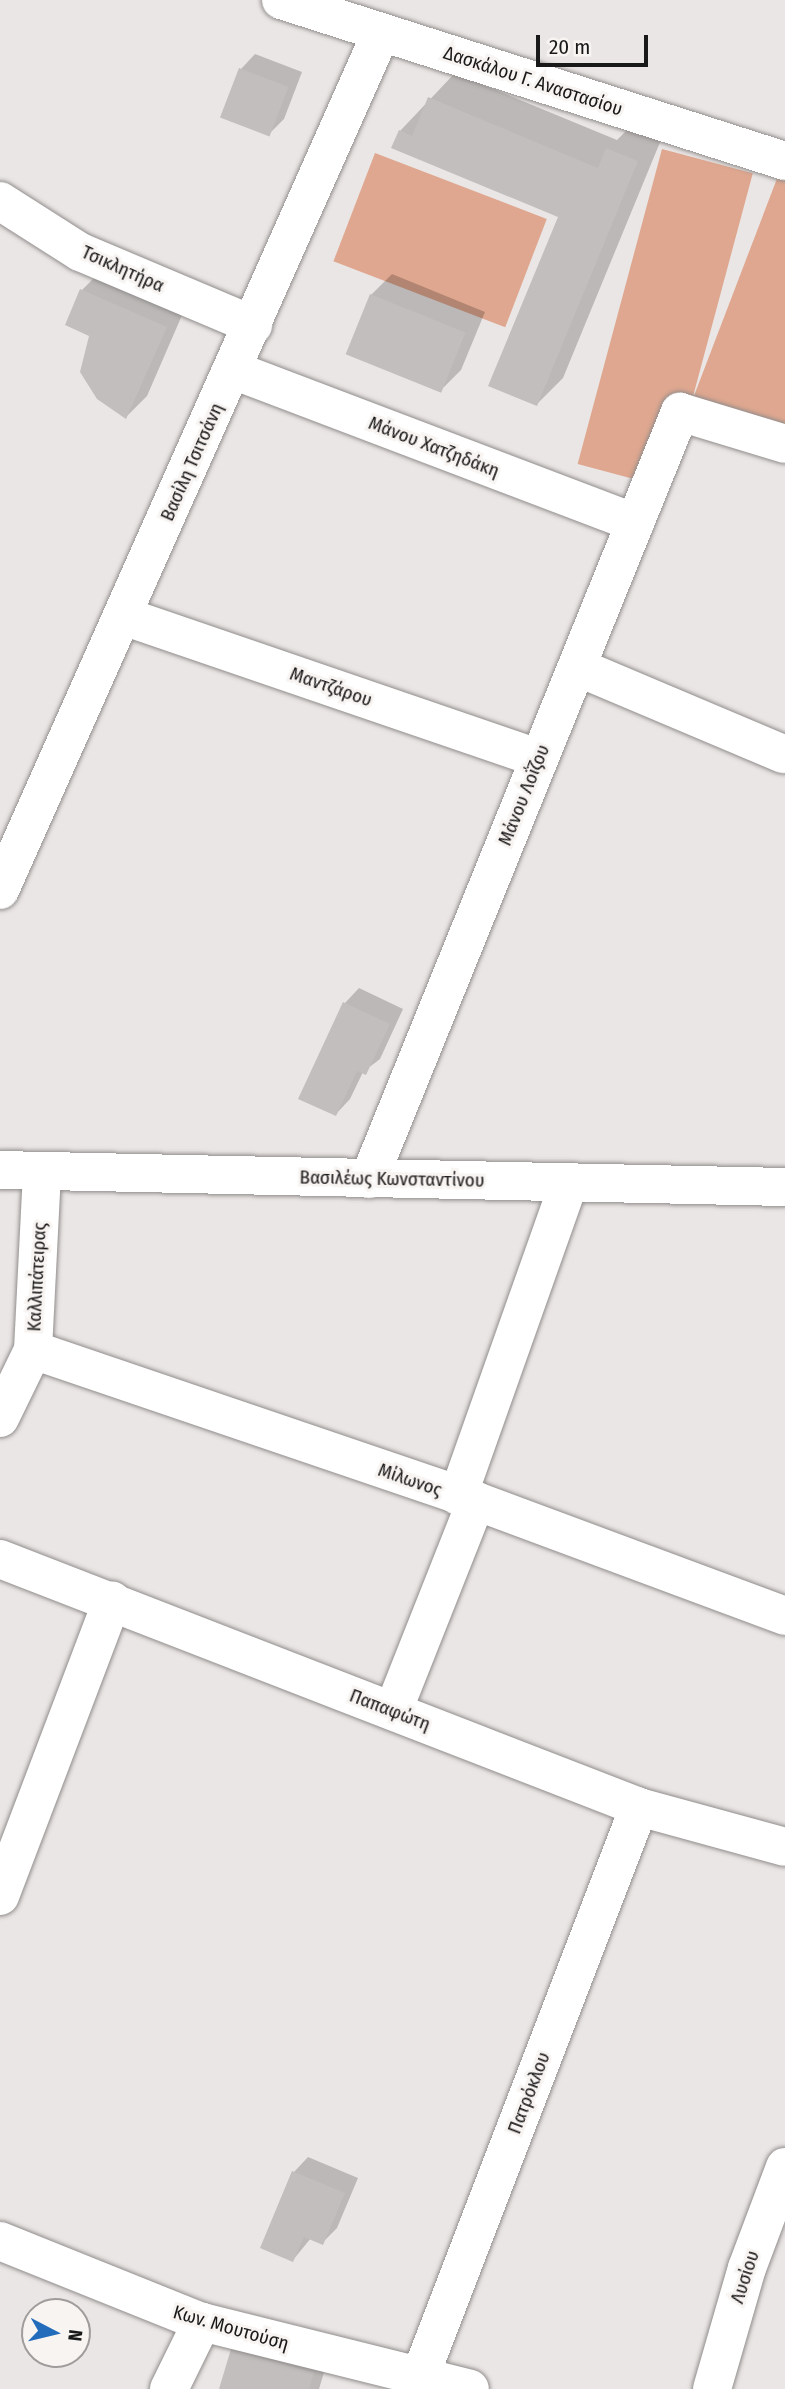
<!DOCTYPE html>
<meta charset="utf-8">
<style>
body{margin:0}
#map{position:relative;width:785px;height:2389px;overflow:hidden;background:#eae6e5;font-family:"Fira Sans Condensed",sans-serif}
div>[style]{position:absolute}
.green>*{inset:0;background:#dfa78f;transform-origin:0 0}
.shadow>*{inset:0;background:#0003}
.building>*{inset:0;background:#c2bebd;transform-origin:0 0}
.roads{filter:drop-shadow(0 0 2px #918d8c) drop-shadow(0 0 2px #918d8c)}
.minor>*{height:38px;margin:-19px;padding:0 19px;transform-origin:19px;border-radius:19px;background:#fff}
.major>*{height:38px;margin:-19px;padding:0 19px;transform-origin:19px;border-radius:19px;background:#fff}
span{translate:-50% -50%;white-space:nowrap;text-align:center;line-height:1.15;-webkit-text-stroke:6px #f7f4f2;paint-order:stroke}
.street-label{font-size:19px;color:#1a1919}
.north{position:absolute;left:21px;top:2298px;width:70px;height:70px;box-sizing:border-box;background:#f7f4f2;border:2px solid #9f9c9b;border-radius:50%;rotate:97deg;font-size:19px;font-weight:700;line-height:28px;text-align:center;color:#1a1919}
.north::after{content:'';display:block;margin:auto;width:24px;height:32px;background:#236cbc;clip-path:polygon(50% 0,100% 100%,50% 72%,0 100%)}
.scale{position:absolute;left:536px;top:35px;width:112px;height:32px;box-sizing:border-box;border:4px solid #1a1919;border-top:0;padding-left:9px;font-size:21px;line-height:24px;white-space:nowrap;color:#1a1919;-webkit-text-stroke:5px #f7f4f2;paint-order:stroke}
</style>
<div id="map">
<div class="green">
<i style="left:662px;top:149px;width:94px;height:326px;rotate:15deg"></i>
<i style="left:375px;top:153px;width:184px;height:116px;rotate:21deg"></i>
<i style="clip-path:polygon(778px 176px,785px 178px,785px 429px,692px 401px)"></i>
</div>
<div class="shadow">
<i style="clip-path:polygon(255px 54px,302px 72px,284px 119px,269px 134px,241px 69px)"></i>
<i style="clip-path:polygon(455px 73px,617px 140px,634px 123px,663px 135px,563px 378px,537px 404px,560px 216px,400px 131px)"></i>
<i style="clip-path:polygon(103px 269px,186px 306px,147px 396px,126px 417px,91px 334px,67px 324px,82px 290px)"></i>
<i style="clip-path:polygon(392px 274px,485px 312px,461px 370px,440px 391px,371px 295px)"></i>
<i style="clip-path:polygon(359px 988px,403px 1009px,380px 1059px,363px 1072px,350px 1099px,336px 1114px,301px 1098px,345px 1003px)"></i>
<i style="clip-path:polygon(308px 2157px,358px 2178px,337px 2228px,322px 2243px,311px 2238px,293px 2260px,294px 2172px)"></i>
<i style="clip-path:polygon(232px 2350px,328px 2359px,319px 2389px,220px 2389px)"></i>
</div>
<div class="building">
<i style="left:239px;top:68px;width:53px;height:53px;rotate:21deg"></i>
<i style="clip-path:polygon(428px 97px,598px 168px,606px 148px,638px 161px,537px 406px,488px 386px,558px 217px,391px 148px,399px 130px,412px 136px)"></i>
<i style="clip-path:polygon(80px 289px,167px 327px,126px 419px,97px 399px,80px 372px,89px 336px,65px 325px)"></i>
<i style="left:370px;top:294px;width:103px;height:65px;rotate:22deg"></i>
<i style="clip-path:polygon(343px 1002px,390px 1024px,366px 1075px,357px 1071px,336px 1116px,298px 1099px)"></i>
<i style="clip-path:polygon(292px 2171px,345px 2193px,323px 2245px,304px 2237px,293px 2262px,260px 2248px)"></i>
<i style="clip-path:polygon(231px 2349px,314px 2373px,309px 2389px,219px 2389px)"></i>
</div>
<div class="roads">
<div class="minor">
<i style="left:281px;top:0;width:529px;rotate:17.72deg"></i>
<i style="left:0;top:201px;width:95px;rotate:32.5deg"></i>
<i style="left:80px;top:252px;width:188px;rotate:22.9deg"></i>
<i style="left:233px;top:370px;width:430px;rotate:20.8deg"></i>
<i style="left:123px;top:616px;width:439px;rotate:18.9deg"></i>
<i style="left:577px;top:667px;width:224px;rotate:22.9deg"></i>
<i style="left:0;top:890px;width:938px;rotate:-66.03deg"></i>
<i style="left:369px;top:1179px;width:828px;rotate:-67.93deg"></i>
<i style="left:680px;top:412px;width:110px;rotate:16.9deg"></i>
<i style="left:33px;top:1350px;width:468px;rotate:18.8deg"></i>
<i style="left:476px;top:1501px;width:330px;rotate:20.4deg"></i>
<i style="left:0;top:1418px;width:76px;rotate:-64.1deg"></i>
<i style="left:33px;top:1350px;width:179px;rotate:-87.1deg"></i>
<i style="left:458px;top:1496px;width:332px;rotate:-70.5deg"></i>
<i style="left:0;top:1559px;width:685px;rotate:21.21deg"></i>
<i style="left:639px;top:1807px;width:151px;rotate:15.3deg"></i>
<i style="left:393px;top:1711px;width:226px;rotate:-68.4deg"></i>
<i style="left:0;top:1896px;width:316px;rotate:-69.2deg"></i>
<i style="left:0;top:2241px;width:218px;rotate:21.9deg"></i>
<i style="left:202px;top:2322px;width:276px;rotate:14deg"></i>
<i style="left:419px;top:2379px;width:613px;rotate:-68.96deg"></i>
<i style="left:169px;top:2389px;width:75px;rotate:-63.8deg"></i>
<i style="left:712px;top:2389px;width:126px;rotate:-73.9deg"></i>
<i style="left:747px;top:2268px;width:108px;rotate:-69.4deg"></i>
</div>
<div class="major">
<i style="left:0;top:1170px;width:785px;rotate:1.24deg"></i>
</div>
</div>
<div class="street-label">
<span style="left:533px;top:81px;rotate:18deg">Δασκάλου Γ. Αναστασίου</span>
<span style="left:123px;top:269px;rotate:24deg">Τσικλητήρα</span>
<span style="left:434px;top:447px;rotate:21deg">Μάνου Χατζηδάκη</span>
<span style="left:192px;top:462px;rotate:-66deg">Βασίλη Τσιτσάνη</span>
<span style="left:331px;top:687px;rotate:19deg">Μαντζάρου</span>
<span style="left:524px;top:795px;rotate:-68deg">Μάνου Λοΐζου</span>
<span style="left:392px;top:1179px;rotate:1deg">Βασιλέως Κωνσταντίνου</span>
<span style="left:37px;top:1277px;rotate:-87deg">Καλλιπάτειρας</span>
<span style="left:410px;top:1480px;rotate:19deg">Μίλωνος</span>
<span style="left:390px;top:1710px;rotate:21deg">Παπαφώτη</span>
<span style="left:529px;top:2093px;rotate:-69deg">Πατρόκλου</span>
<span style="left:745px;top:2277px;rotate:-72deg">Λυσίου</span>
<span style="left:231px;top:2328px;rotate:16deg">Κων. Μουτούση</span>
</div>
<div class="north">N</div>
<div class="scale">20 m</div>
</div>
